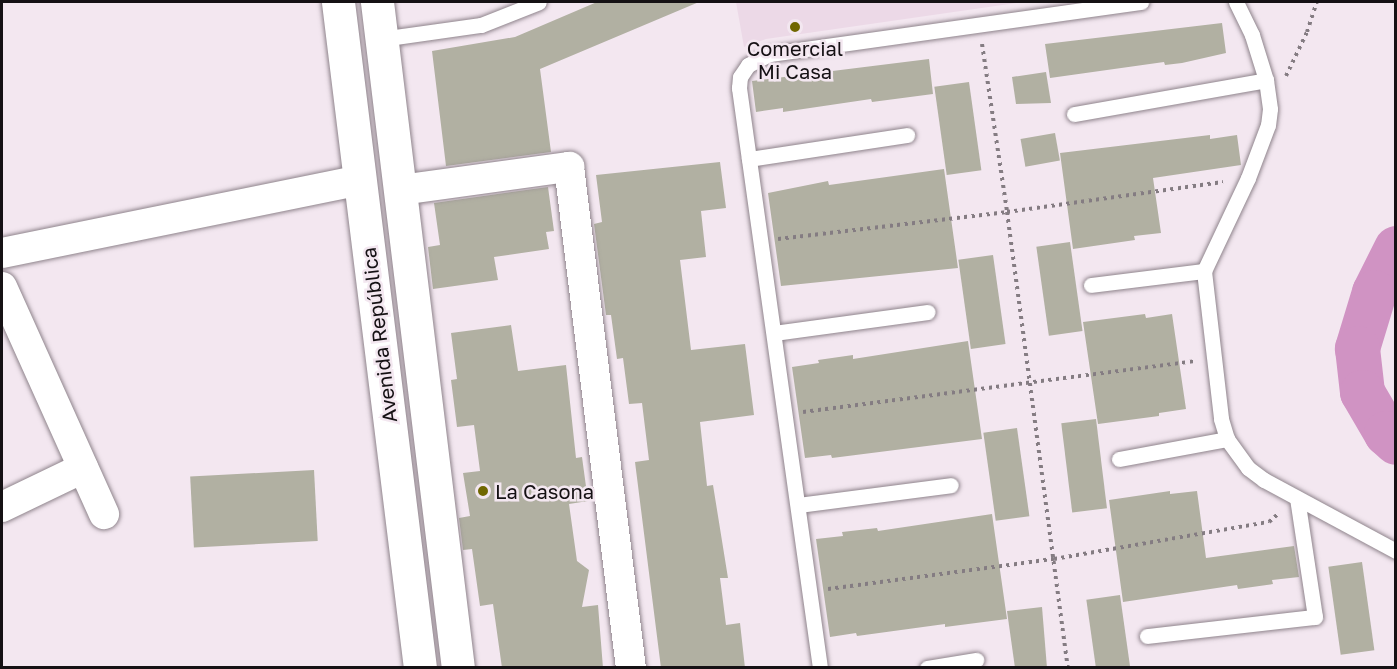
<!DOCTYPE html>
<meta charset="utf-8">
<style>
body{margin:0}
#map{position:relative;width:1397px;height:669px;overflow:hidden;background:#f3e7f0;font-family:"Golos Text",sans-serif}
div>[style]{position:absolute}
.built>*{inset:0;background:#ecd9e7}
.river>*{height:45px;margin:-22.5px;padding:0 22.5px;transform-origin:22.5px;border-radius:22.5px;background:#d093c3}
.building>*{inset:0;background:#b1b0a2;transform-origin:0 0}
.path>*{height:4px;margin-top:-2px;transform-origin:0;background:repeating-linear-gradient(90deg,#847c82 0 3px,transparent 0 7.5px)}
.roads{filter:drop-shadow(0 0 2px #8f848c) drop-shadow(0 0 2px #8f848c)}
.service>*{height:15px;margin:-7.5px;padding:0 7.5px;transform-origin:7.5px;border-radius:7.5px;background:#fff}
.minor>*{height:30px;margin:-15px;padding:0 15px;transform-origin:15px;border-radius:15px;background:#fff}
.primary>*{height:33px;margin:-16.5px;padding:0 16.5px;transform-origin:16.5px;border-radius:16.5px;background:#fff}
.dots>*{width:16px;height:16px;translate:-50% -50%;box-sizing:border-box;border:3px solid #f3e7f0;border-radius:50%}
span{translate:-50% -50%;white-space:nowrap;text-align:center;line-height:1.15;-webkit-text-stroke:5px #f3e7f0;paint-order:stroke}
.poi-label{font-size:20px;color:#151114}
.left{translate:0 -50%;text-align:left}
.street-label{font-size:20px;color:#151114}
.frame{position:absolute;inset:0;border:3px solid #151114;pointer-events:none}
</style>
<div id="map">
<div class="built">
<i style="clip-path:polygon(736px 2px,1023px 2px,766px 39px,744px 47px)"></i>
</div>
<div class="river">
<i style="left:1396px;top:248px;width:49px;rotate:116.6deg"></i>
<i style="left:1374px;top:292px;width:59px;rotate:106.9deg"></i>
<i style="left:1357px;top:348px;width:44px;rotate:83.5deg"></i>
<i style="left:1362px;top:392px;width:48px;rotate:59.7deg"></i>
<i style="left:1386px;top:433px;width:13px;rotate:42deg"></i>
</div>
<div class="building">
<i style="clip-path:polygon(597px 2px,699px 2px,540px 69px,551px 152px,446px 166px,432px 51px,515px 37px)"></i>
<i style="clip-path:polygon(1222px 23px,1226px 53px,1182px 63px,1165px 65px,1164px 62px,1050px 78px,1045px 44px)"></i>
<i style="clip-path:polygon(929px 59px,933px 94px,872px 102px,871px 99px,783px 112px,783px 108px,756px 112px,752px 81px)"></i>
<i style="clip-path:polygon(1046px 72px,1051px 103px,1016px 104px,1012px 77px)"></i>
<i style="left:969px;top:82px;width:89px;height:35px;rotate:82deg"></i>
<i style="left:1055px;top:133px;width:28px;height:35px;rotate:80deg"></i>
<i style="clip-path:polygon(1210px 135px,1210px 139px,1237px 135px,1241px 165px,1153px 178px,1161px 233px,1134px 236px,1135px 240px,1073px 249px,1060px 153px)"></i>
<i style="clip-path:polygon(720px 162px,726px 208px,701px 211px,706px 257px,680px 260px,691px 350px,745px 344px,754px 415px,700px 422px,707px 486px,713px 485px,728px 578px,720px 578px,726px 625px,740px 623px,745px 668px,661px 668px,635px 462px,649px 460px,642px 403px,629px 404px,623px 358px,617px 359px,611px 315px,606px 315px,594px 224px,602px 222px,596px 175px)"></i>
<i style="clip-path:polygon(944px 169px,958px 268px,781px 286px,768px 193px,828px 181px,829px 185px)"></i>
<i style="clip-path:polygon(548px 187px,554px 231px,546px 232px,549px 249px,494px 257px,498px 280px,433px 289px,428px 247px,440px 245px,434px 203px)"></i>
<i style="left:1070px;top:242px;width:90px;height:34px;rotate:82deg"></i>
<i style="left:993px;top:255px;width:90px;height:35px;rotate:82deg"></i>
<i style="clip-path:polygon(1145px 314px,1146px 318px,1172px 314px,1186px 409px,1159px 413px,1159px 416px,1098px 424px,1083px 322px)"></i>
<i style="clip-path:polygon(511px 325px,518px 371px,566px 365px,576px 458px,582px 457px,588px 501px,569px 504px,577px 561px,589px 570px,582px 607px,598px 605px,603px 668px,502px 668px,493px 604px,480px 606px,472px 549px,463px 550px,459px 518px,470px 516px,463px 473px,480px 471px,474px 425px,457px 427px,451px 380px,457px 379px,451px 333px)"></i>
<i style="clip-path:polygon(968px 341px,982px 439px,832px 458px,831px 455px,805px 458px,792px 367px,819px 363px,818px 360px,853px 355px,853px 359px)"></i>
<i style="left:1096px;top:419px;width:90px;height:35px;rotate:83deg"></i>
<i style="left:1017px;top:428px;width:89px;height:34px;rotate:82deg"></i>
<i style="left:314px;top:470px;width:71px;height:124px;rotate:87deg"></i>
<i style="clip-path:polygon(1170px 491px,1170px 494px,1197px 491px,1206px 558px,1294px 546px,1299px 577px,1272px 580px,1273px 584px,1238px 589px,1237px 585px,1123px 602px,1109px 500px)"></i>
<i style="clip-path:polygon(992px 514px,1007px 619px,945px 627px,945px 624px,857px 636px,856px 633px,830px 637px,816px 539px,843px 536px,842px 532px,877px 528px,878px 531px)"></i>
<i style="left:1362px;top:562px;width:89px;height:34px;rotate:82deg"></i>
<i style="left:1120px;top:595px;width:74px;height:34px;rotate:82deg"></i>
<i style="clip-path:polygon(1042px 607px,1047px 668px,1015px 668px,1007px 611px)"></i>
</div>
<div class="path">
<i style="left:982px;top:44px;width:170px;rotate:81.5deg"></i>
<i style="left:1007px;top:212px;width:460px;rotate:82.4deg"></i>
<i style="left:1286px;top:76px;width:49px;rotate:-64.5deg"></i>
<i style="left:1307px;top:32px;width:32px;rotate:-72deg"></i>
<i style="left:778px;top:239px;width:231px;rotate:-6.7deg"></i>
<i style="left:1007px;top:212px;width:218px;rotate:-7.9deg"></i>
<i style="left:803px;top:412px;width:395px;rotate:-7.4deg"></i>
<i style="left:828px;top:589px;width:228px;rotate:-7.6deg"></i>
<i style="left:1054px;top:559px;width:218px;rotate:-9.8deg"></i>
<i style="left:1269px;top:522px;width:15px;rotate:-42deg"></i>
</div>
<div class="roads">
<div class="service">
<i style="left:1236px;top:2px;width:37px;rotate:64deg"></i>
<i style="left:1252px;top:35px;width:47px;rotate:72.7deg"></i>
<i style="left:1266px;top:80px;width:29px;rotate:82deg"></i>
<i style="left:1270px;top:109px;width:16px;rotate:97deg"></i>
<i style="left:1268px;top:125px;width:57px;rotate:110.7deg"></i>
<i style="left:1248px;top:178px;width:103px;rotate:115.3deg"></i>
<i style="left:1204px;top:271px;width:149px;rotate:83.4deg"></i>
<i style="left:1221px;top:419px;width:21px;rotate:73deg"></i>
<i style="left:1227px;top:439px;width:36px;rotate:54deg"></i>
<i style="left:1248px;top:468px;width:20px;rotate:37deg"></i>
<i style="left:1264px;top:480px;width:150px;rotate:28.3deg"></i>
<i style="left:381px;top:39px;width:101px;rotate:-8deg"></i>
<i style="left:481px;top:25px;width:62px;rotate:-21.6deg"></i>
<i style="left:1074px;top:114px;width:195px;rotate:-10deg"></i>
<i style="left:749px;top:159px;width:160px;rotate:-8.6deg"></i>
<i style="left:1091px;top:285px;width:114px;rotate:-7.1deg"></i>
<i style="left:774px;top:333px;width:155px;rotate:-7.8deg"></i>
<i style="left:1119px;top:459px;width:110px;rotate:-10.5deg"></i>
<i style="left:798px;top:505px;width:154px;rotate:-7.4deg"></i>
<i style="left:1147px;top:636px;width:169px;rotate:-6.5deg"></i>
<i style="left:1315px;top:617px;width:120px;rotate:-98.6deg"></i>
<i style="left:820px;top:668px;width:586px;rotate:-97.95deg"></i>
<i style="left:739px;top:88px;width:11px;rotate:-85deg"></i>
<i style="left:740px;top:77px;width:14px;rotate:-56deg"></i>
<i style="left:748px;top:65px;width:25px;rotate:-27deg"></i>
<i style="left:770px;top:54px;width:375px;rotate:-8deg"></i>
<i style="left:927px;top:668px;width:50px;rotate:-9.3deg"></i>
</div>
<div class="minor">
<i style="left:400px;top:190px;width:171px;rotate:-7.8deg"></i>
<i style="left:569px;top:167px;width:505px;rotate:82.95deg"></i>
<i style="left:2px;top:253px;width:365px;rotate:-11.5deg"></i>
<i style="left:2px;top:287px;width:249px;rotate:65.8deg"></i>
<i style="left:2px;top:507px;width:90px;rotate:-25.7deg"></i>
</div>
<div class="primary">
<i style="left:338px;top:2px;width:671px;rotate:82.98deg"></i>
<i style="left:377px;top:2px;width:671px;rotate:83.07deg"></i>
</div>
</div>
<div class="dots">
<i style="left:795px;top:27px;background:#706700"></i>
<i style="left:483px;top:491px;background:#706700"></i>
</div>
<div class="poi-label">
<span style="left:795px;top:60px">Comercial<br>Mi Casa</span>
<span class="left" style="left:495px;top:491px">La Casona</span>
</div>
<div class="street-label">
<span style="left:379px;top:335px;rotate:-97deg">Avenida República</span>
</div>
<div class="frame"></div>
</div>
